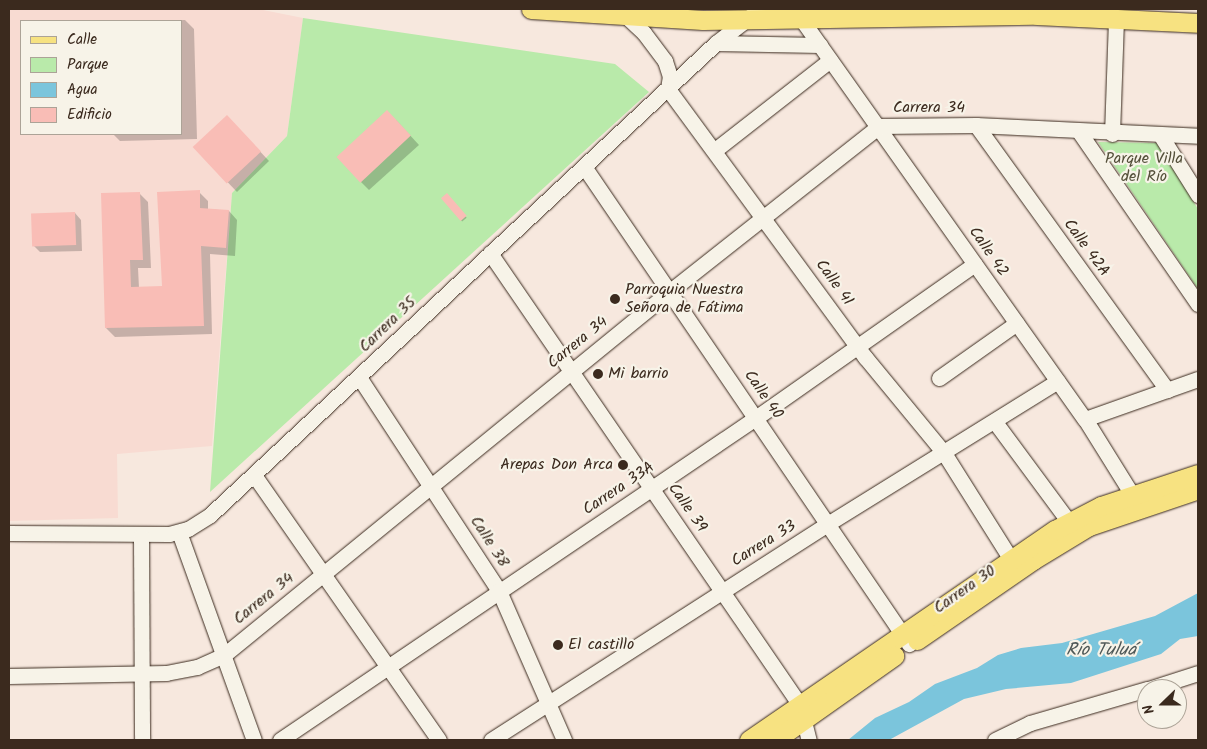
<!DOCTYPE html>
<meta charset="utf-8">
<style>
body{margin:0}
#map{position:relative;width:1207px;height:749px;overflow:hidden;background:#f7e8de;font-family:Kalam,sans-serif}
div>[style]{position:absolute}
.built>*{inset:0;background:#f8dbd2}
.green>*{inset:0;background:#b9eaaa}
.water>*{inset:0;background:#7bc5dc}
.shadow>*{inset:0;background:#0003;transform-origin:0 0}
.building>*{inset:0;background:#f9bdb6;transform-origin:0 0}
.roads{filter:drop-shadow(0 0 1px #3b2a1e) drop-shadow(0 0 1px #3b2a1e)}
.minor>*{height:15px;margin:-7.5px;padding:0 7.5px;transform-origin:7.5px;border-radius:7.5px;background:#f7f3e8}
.major>*{height:19px;margin:-9.5px;padding:0 9.5px;transform-origin:9.5px;border-radius:9.5px;background:#f7e281}
.dots>*{width:14px;height:14px;translate:-50% -50%;box-sizing:border-box;border:2px solid #f7f3e8;border-radius:50%}
span{translate:-50% -50%;white-space:nowrap;text-align:center;line-height:1.15;-webkit-text-stroke:4.5px #f7f3e8;paint-order:stroke}
.street-label{font-size:16px;color:#3b2a1e}
.park-label{font-size:16px;color:#54503a}
.poi-label{font-size:16px;color:#3b2a1e}
.left{translate:0 -50%;text-align:left}
.right{translate:-100% -50%;text-align:right}
.water-label{font-size:18px;color:#4e5857;font-style:italic}
.frame{position:absolute;inset:0;border:10px solid #3b2a1e;pointer-events:none}
.legend{position:absolute;left:20px;top:20px;width:162px;height:115px;box-sizing:border-box;background:#f7f3e8;border:1px solid #aca397;margin:0;padding:6px 9px;list-style:none;font-size:15px;color:#3b2a1e}
.legend li{display:flex;align-items:center;gap:10px;height:25px}
.legend b{width:25px;border:1px solid #aca397}
.north{position:absolute;left:1137px;top:679px;width:50px;height:50px;box-sizing:border-box;background:#f7f3e8;border:1px solid #aca397;border-radius:50%;rotate:248deg;font-size:14px;font-weight:700;line-height:20px;text-align:center;color:#3b2a1e}
.north::after{content:'';display:block;margin:auto;width:18px;height:22px;background:#3b2a1e;clip-path:polygon(50% 0,100% 100%,50% 72%,0 100%)}
</style>
<div id="map">
<div class="built">
<i style="clip-path:polygon(evenodd,9px 9px,258px 9px,303px 18px,287px 136px,232px 193px,212px 446px,117px 454px,118px 518px,9px 521px,9px 9px,21px 21px,181px 21px,181px 134px,21px 134px,21px 21px)"></i>
</div>
<div class="green">
<i style="clip-path:polygon(303px 18px,615px 64px,649px 92px,210px 492px,232px 193px,287px 136px)"></i>
<i style="clip-path:polygon(1098px 142px,1157px 143px,1198px 209px,1198px 289px)"></i>
</div>
<div class="water">
<i style="clip-path:polygon(1198px 593px,1198px 636px,1180px 639px,1161px 654px,1071px 683px,1006px 689px,964px 699px,889px 740px,848px 740px,875px 718px,909px 702px,935px 684px,977px 668px,998px 655px,1021px 648px,1062px 643px,1155px 616px)"></i>
</div>
<div class="shadow">
<i style="clip-path:polygon(185px 20px,194px 29px,197px 139px,120px 141px,113px 134px,181px 134px,181px 21px,109px 21px)"></i>
<i style="clip-path:polygon(396px 120px,419px 145px,369px 190px,360px 181px)"></i>
<i style="clip-path:polygon(236px 126px,269px 161px,237px 192px,195px 148px)"></i>
<i style="clip-path:polygon(199px 192px,208px 201px,208px 209px,229px 211px,237px 220px,235px 256px,210px 254px,212px 334px,115px 337px,106px 328px,139px 193px,148px 202px,151px 268px,138px 268px,139px 288px,163px 287px)"></i>
<i style="left:447px;top:195px;width:30px;height:6px;rotate:49deg"></i>
<i style="clip-path:polygon(75px 213px,81px 220px,82px 251px,40px 252px,33px 245px)"></i>
</div>
<div class="building">
<i style="left:387px;top:110px;width:35px;height:69px;rotate:47deg"></i>
<i style="left:227px;top:115px;width:50px;height:47px;rotate:47deg"></i>
<i style="clip-path:polygon(200px 190px,200px 208px,229px 210px,226px 248px,201px 246px,204px 326px,105px 328px,101px 193px,140px 192px,143px 260px,130px 260px,131px 287px,162px 286px,157px 192px)"></i>
<i style="left:447px;top:193px;width:30px;height:8px;rotate:49deg"></i>
<i style="left:75px;top:212px;width:33px;height:44px;rotate:88deg"></i>
</div>
<div class="roads">
<div class="minor">
<i style="left:627px;top:17px;width:23px;rotate:43deg"></i>
<i style="left:644px;top:33px;width:35px;rotate:53deg"></i>
<i style="left:665px;top:61px;width:16px;rotate:72deg"></i>
<i style="left:670px;top:76px;width:13px;rotate:99deg"></i>
<i style="left:668px;top:89px;width:333px;rotate:53.7deg"></i>
<i style="left:865px;top:357px;width:124px;rotate:50.5deg"></i>
<i style="left:944px;top:453px;width:137px;rotate:57.8deg"></i>
<i style="left:802px;top:20px;width:489px;rotate:54.7deg"></i>
<i style="left:1085px;top:419px;width:100px;rotate:58.1deg"></i>
<i style="left:716px;top:43px;width:104px;rotate:1.1deg"></i>
<i style="left:976px;top:125px;width:327px;rotate:54.2deg"></i>
<i style="left:1080px;top:133px;width:208px;rotate:55.4deg"></i>
<i style="left:1112px;top:134px;width:116px;rotate:-88deg"></i>
<i style="left:1161px;top:136px;width:70px;rotate:57.9deg"></i>
<i style="left:715px;top:150px;width:146px;rotate:-38deg"></i>
<i style="left:585px;top:168px;width:576px;rotate:55.76deg"></i>
<i style="left:490px;top:253px;width:548px;rotate:55.56deg"></i>
<i style="left:800px;top:705px;width:36px;rotate:76deg"></i>
<i style="left:359px;top:377px;width:256px;rotate:56.8deg"></i>
<i style="left:499px;top:591px;width:163px;rotate:66.4deg"></i>
<i style="left:939px;top:378px;width:95px;rotate:-35.2deg"></i>
<i style="left:1085px;top:419px;width:120px;rotate:-19.5deg"></i>
<i style="left:995px;top:422px;width:124px;rotate:53.5deg"></i>
<i style="left:254px;top:475px;width:323px;rotate:55.1deg"></i>
<i style="left:179px;top:532px;width:221px;rotate:70.2deg"></i>
<i style="left:9px;top:533px;width:160px;rotate:0.4deg"></i>
<i style="left:169px;top:534px;width:20px;rotate:-15deg"></i>
<i style="left:188px;top:529px;width:26px;rotate:-32deg"></i>
<i style="left:210px;top:515px;width:692px;rotate:-43.01deg"></i>
<i style="left:716px;top:43px;width:56px;rotate:-37.7deg"></i>
<i style="left:141px;top:536px;width:204px;rotate:89.7deg"></i>
<i style="left:9px;top:676px;width:157px;rotate:-1.1deg"></i>
<i style="left:166px;top:673px;width:32px;rotate:-11deg"></i>
<i style="left:197px;top:667px;width:30px;rotate:-24deg"></i>
<i style="left:224px;top:655px;width:574px;rotate:-39.21deg"></i>
<i style="left:669px;top:292px;width:268px;rotate:-38.3deg"></i>
<i style="left:879px;top:126px;width:97px;rotate:-0.6deg"></i>
<i style="left:976px;top:125px;width:222px;rotate:2.8deg"></i>
<i style="left:1148px;top:689px;width:52px;rotate:-17.7deg"></i>
<i style="left:280px;top:740px;width:576px;rotate:-34.1deg"></i>
<i style="left:757px;top:417px;width:266px;rotate:-35.1deg"></i>
<i style="left:491px;top:740px;width:402px;rotate:-32.7deg"></i>
<i style="left:829px;top:523px;width:269px;rotate:-31.8deg"></i>
<i style="left:995px;top:740px;width:39px;rotate:-26deg"></i>
<i style="left:1030px;top:723px;width:122px;rotate:-16.2deg"></i>
</div>
<div class="major">
<i style="left:531px;top:9px;width:172px;rotate:3.7deg"></i>
<i style="left:703px;top:20px;width:334px;rotate:-0.9deg"></i>
<i style="left:1037px;top:15px;width:161px;rotate:2.8deg"></i>
<i style="left:917px;top:640px;width:141px;rotate:-34.6deg"></i>
<i style="left:1033px;top:560px;width:66px;rotate:-31.3deg"></i>
<i style="left:1089px;top:526px;width:115px;rotate:-18.7deg"></i>
<i style="left:749px;top:740px;width:371px;rotate:-34.5deg"></i>
<i style="left:1055px;top:530px;width:52px;rotate:-27.6deg"></i>
<i style="left:1101px;top:506px;width:102px;rotate:-18.3deg"></i>
<i style="left:775px;top:740px;width:146px;rotate:-35.2deg"></i>
</div>
</div>
<div class="dots">
<i style="left:615px;top:299px;background:#3b2a1e"></i>
<i style="left:598px;top:374px;background:#3b2a1e"></i>
<i style="left:623px;top:465px;background:#3b2a1e"></i>
<i style="left:558px;top:645px;background:#3b2a1e"></i>
</div>
<div class="street-label">
<span style="left:929px;top:108px">Carrera 34</span>
<span style="left:1086px;top:248px;rotate:54deg">Calle 42A</span>
<span style="left:988px;top:252px;rotate:55deg">Calle 42</span>
<span style="left:834px;top:283px;rotate:54deg">Calle 41</span>
<span style="left:388px;top:325px;rotate:-44deg">Carrera 35</span>
<span style="left:578px;top:343px;rotate:-39deg">Carrera 34</span>
<span style="left:763px;top:395px;rotate:55deg">Calle 40</span>
<span style="left:619px;top:489px;rotate:-34deg">Carrera 33A</span>
<span style="left:687px;top:508px;rotate:55deg">Calle 39</span>
<span style="left:489px;top:542px;rotate:57deg">Calle 38</span>
<span style="left:764px;top:544px;rotate:-32deg">Carrera 33</span>
<span style="left:965px;top:590px;rotate:-35deg">Carrera 30</span>
<span style="left:264px;top:599px;rotate:-39deg">Carrera 34</span>
</div>
<div class="park-label">
<span style="left:1144px;top:168px">Parque Villa<br>del Río</span>
</div>
<div class="poi-label">
<span class="left" style="left:625px;top:299px">Parroquia Nuestra<br>Señora de Fátima</span>
<span class="left" style="left:608px;top:374px">Mi barrio</span>
<span class="right" style="left:613px;top:465px">Arepas Don Arca</span>
<span class="left" style="left:568px;top:645px">El castillo</span>
</div>
<div class="water-label">
<span style="left:1101px;top:651px">Río Tuluá</span>
</div>
<div class="frame"></div>
<ul class="legend">
<li><b style="height:6px;background:#f7e281"></b>Calle</li>
<li><b style="height:14px;background:#b9eaaa"></b>Parque</li>
<li><b style="height:14px;background:#7bc5dc"></b>Agua</li>
<li><b style="height:14px;background:#f9bdb6"></b>Edificio</li>
</ul>
<div class="north">N</div>
</div>
